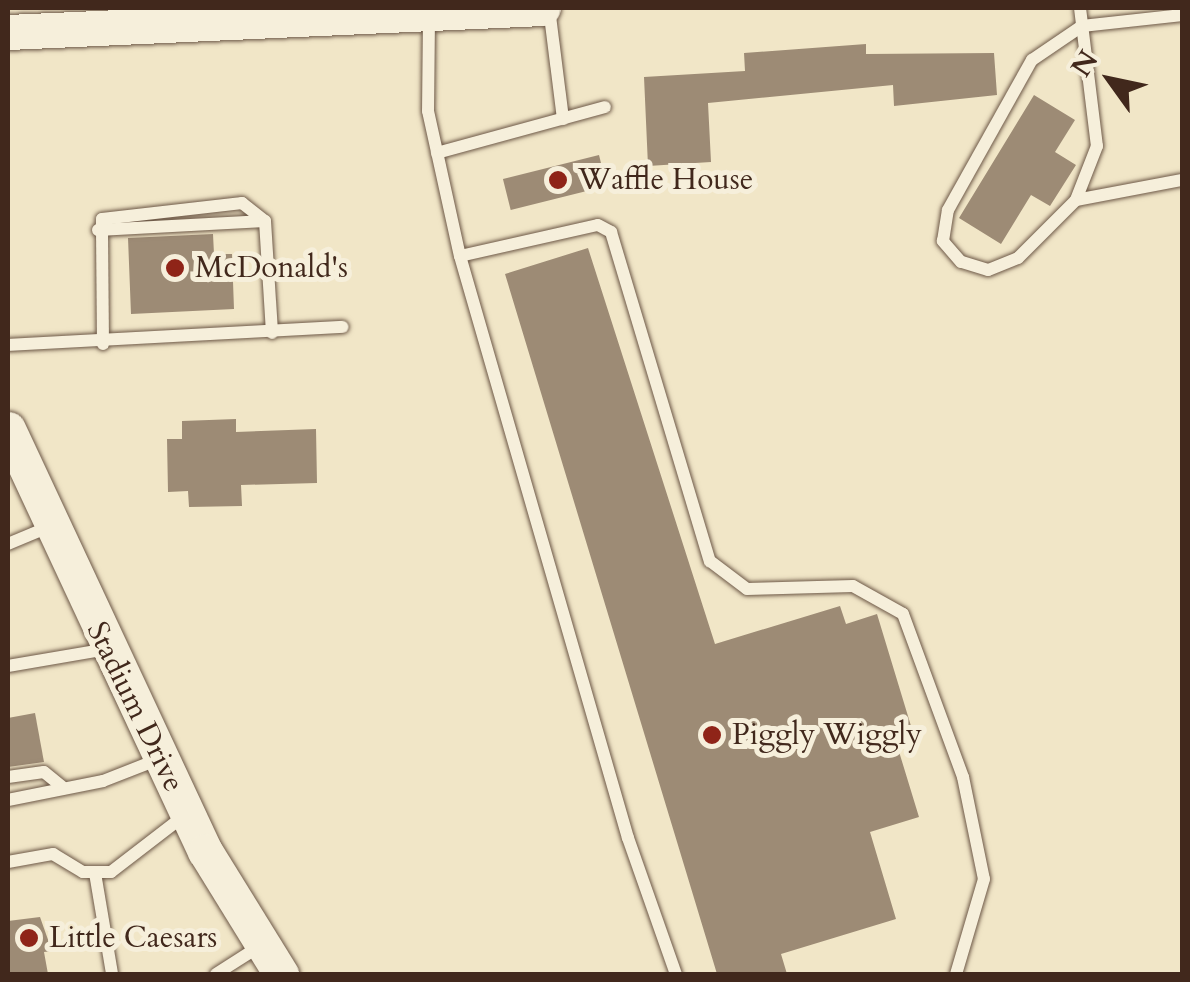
<!DOCTYPE html>
<style>
body{margin:0}
#map{position:relative;width:1190px;height:982px;overflow:hidden;background:#f1e6c7;font-family:Cardo,serif}
div>[style]{position:absolute}
.building>*{inset:0;background:#9d8b75;transform-origin:0 0}
.roads{filter:drop-shadow(0 0 2px #6d5847) drop-shadow(0 0 2px #6d5847)}
.lane>*{height:12px;margin:-6px;padding:0 6px;transform-origin:6px;border-radius:6px;background:#f6efdb}
.secondary>*{height:35px;margin:-17.5px;padding:0 17.5px;transform-origin:17.5px;border-radius:17.5px;background:#f6efdb}
.dots>*{width:28px;height:28px;translate:-50% -50%;box-sizing:border-box;border:5px solid #f6efdb;border-radius:50%}
span{translate:-50% -50%;white-space:nowrap;text-align:center;line-height:1.15;-webkit-text-stroke:10px #f6efdb;paint-order:stroke}
.poi-label{font-size:30px;color:#41281c}
.left{translate:0 -50%;text-align:left}
.street-label{font-size:30px;color:#41281c}
.frame{position:absolute;inset:0;border:10px solid #41281c;pointer-events:none}
.north{position:absolute;left:1060px;top:30px;width:100px;height:100px;-webkit-text-stroke:8px #f6efdb;paint-order:stroke;rotate:303deg;font-size:28px;font-weight:700;line-height:40px;text-align:center;color:#41281c}
.north::after{content:'';display:block;margin:auto;width:35px;height:45px;background:#41281c;clip-path:polygon(50% 0,100% 100%,50% 72%,0 100%)}
</style>
<div id="map">
<div class="building">
<i style="clip-path:polygon(866px 44px,866px 54px,994px 53px,997px 95px,894px 106px,893px 85px,708px 103px,711px 162px,648px 166px,644px 77px,745px 71px,744px 53px)"></i>
<i style="clip-path:polygon(1034px 95px,1075px 120px,1055px 152px,1076px 165px,1050px 206px,1031px 195px,1001px 244px,959px 218px)"></i>
<i style="left:599px;top:155px;width:32px;height:99px;rotate:76deg"></i>
<i style="clip-path:polygon(213px 234px,214px 254px,232px 254px,234px 309px,131px 314px,128px 238px)"></i>
<i style="clip-path:polygon(588px 248px,715px 644px,840px 606px,846px 624px,877px 614px,911px 726px,893px 732px,919px 817px,870px 832px,896px 919px,781px 954px,787px 974px,717px 974px,505px 274px)"></i>
<i style="clip-path:polygon(236px 419px,236px 432px,316px 429px,317px 483px,241px 485px,242px 506px,189px 507px,188px 491px,168px 492px,167px 439px,182px 439px,182px 421px)"></i>
<i style="clip-path:polygon(35px 713px,44px 762px,8px 767px,8px 718px)"></i>
<i style="clip-path:polygon(40px 917px,52px 951px,44px 952px,48px 974px,8px 974px,8px 921px)"></i>
</div>
<div class="roads">
<div class="lane">
<i style="left:549px;top:8px;width:112px;rotate:82.8deg"></i>
<i style="left:1080px;top:8px;width:139px;rotate:83deg"></i>
<i style="left:1097px;top:146px;width:58px;rotate:111.3deg"></i>
<i style="left:1076px;top:200px;width:108px;rotate:-10.7deg"></i>
<i style="left:429px;top:18px;width:93px;rotate:90.6deg"></i>
<i style="left:428px;top:111px;width:148px;rotate:77.6deg"></i>
<i style="left:460px;top:256px;width:606px;rotate:73.9deg"></i>
<i style="left:628px;top:838px;width:144px;rotate:70.6deg"></i>
<i style="left:437px;top:153px;width:174px;rotate:-15.3deg"></i>
<i style="left:1076px;top:200px;width:82px;rotate:135deg"></i>
<i style="left:1018px;top:258px;width:32px;rotate:158deg"></i>
<i style="left:988px;top:270px;width:28px;rotate:-163deg"></i>
<i style="left:961px;top:262px;width:28px;rotate:-131deg"></i>
<i style="left:943px;top:241px;width:31px;rotate:-81deg"></i>
<i style="left:948px;top:210px;width:172px;rotate:-60.8deg"></i>
<i style="left:1032px;top:60px;width:60px;rotate:-34.2deg"></i>
<i style="left:1082px;top:26px;width:101px;rotate:-6.3deg"></i>
<i style="left:98px;top:230px;width:167px;rotate:-3.1deg"></i>
<i style="left:460px;top:256px;width:141px;rotate:-12.7deg"></i>
<i style="left:598px;top:225px;width:15px;rotate:28deg"></i>
<i style="left:611px;top:232px;width:344px;rotate:73.3deg"></i>
<i style="left:710px;top:561px;width:46px;rotate:37.1deg"></i>
<i style="left:747px;top:589px;width:106px;rotate:-1.6deg"></i>
<i style="left:853px;top:586px;width:57px;rotate:29.2deg"></i>
<i style="left:903px;top:614px;width:174px;rotate:69.8deg"></i>
<i style="left:963px;top:777px;width:104px;rotate:78.4deg"></i>
<i style="left:984px;top:879px;width:99px;rotate:106.4deg"></i>
<i style="left:103px;top:344px;width:125px;rotate:-90.5deg"></i>
<i style="left:102px;top:219px;width:141px;rotate:-6.5deg"></i>
<i style="left:242px;top:203px;width:29px;rotate:38deg"></i>
<i style="left:265px;top:221px;width:112px;rotate:86.4deg"></i>
<i style="left:8px;top:345px;width:335px;rotate:-3.1deg"></i>
<i style="left:8px;top:544px;width:47px;rotate:-22.7deg"></i>
<i style="left:8px;top:666px;width:100px;rotate:-9.7deg"></i>
<i style="left:8px;top:777px;width:36px;rotate:-8deg"></i>
<i style="left:44px;top:772px;width:26px;rotate:39deg"></i>
<i style="left:8px;top:800px;width:97px;rotate:-11.3deg"></i>
<i style="left:103px;top:781px;width:60px;rotate:-21.4deg"></i>
<i style="left:8px;top:862px;width:46px;rotate:-10.1deg"></i>
<i style="left:53px;top:854px;width:35px;rotate:31deg"></i>
<i style="left:83px;top:872px;width:28px"></i>
<i style="left:111px;top:872px;width:93px;rotate:-37.6deg"></i>
<i style="left:95px;top:873px;width:102px;rotate:80.4deg"></i>
<i style="left:216px;top:974px;width:52px;rotate:-32.5deg"></i>
</div>
<div class="secondary">
<i style="left:8px;top:32px;width:535px;rotate:-2.57deg"></i>
<i style="left:8px;top:429px;width:466px;rotate:65deg"></i>
<i style="left:205px;top:851px;width:145px;rotate:58.3deg"></i>
</div>
</div>
<div class="dots">
<i style="left:558px;top:180px;background:#8f2418"></i>
<i style="left:175px;top:268px;background:#8f2418"></i>
<i style="left:712px;top:735px;background:#8f2418"></i>
<i style="left:29px;top:938px;background:#8f2418"></i>
</div>
<div class="poi-label">
<span class="left" style="left:578px;top:180px">Waffle House</span>
<span class="left" style="left:195px;top:268px">McDonald's</span>
<span class="left" style="left:732px;top:735px">Piggly Wiggly</span>
<span class="left" style="left:49px;top:938px">Little Caesars</span>
</div>
<div class="street-label">
<span style="left:135px;top:707px;rotate:64deg">Stadium Drive</span>
</div>
<div class="frame"></div>
<div class="north">N</div>
</div>
